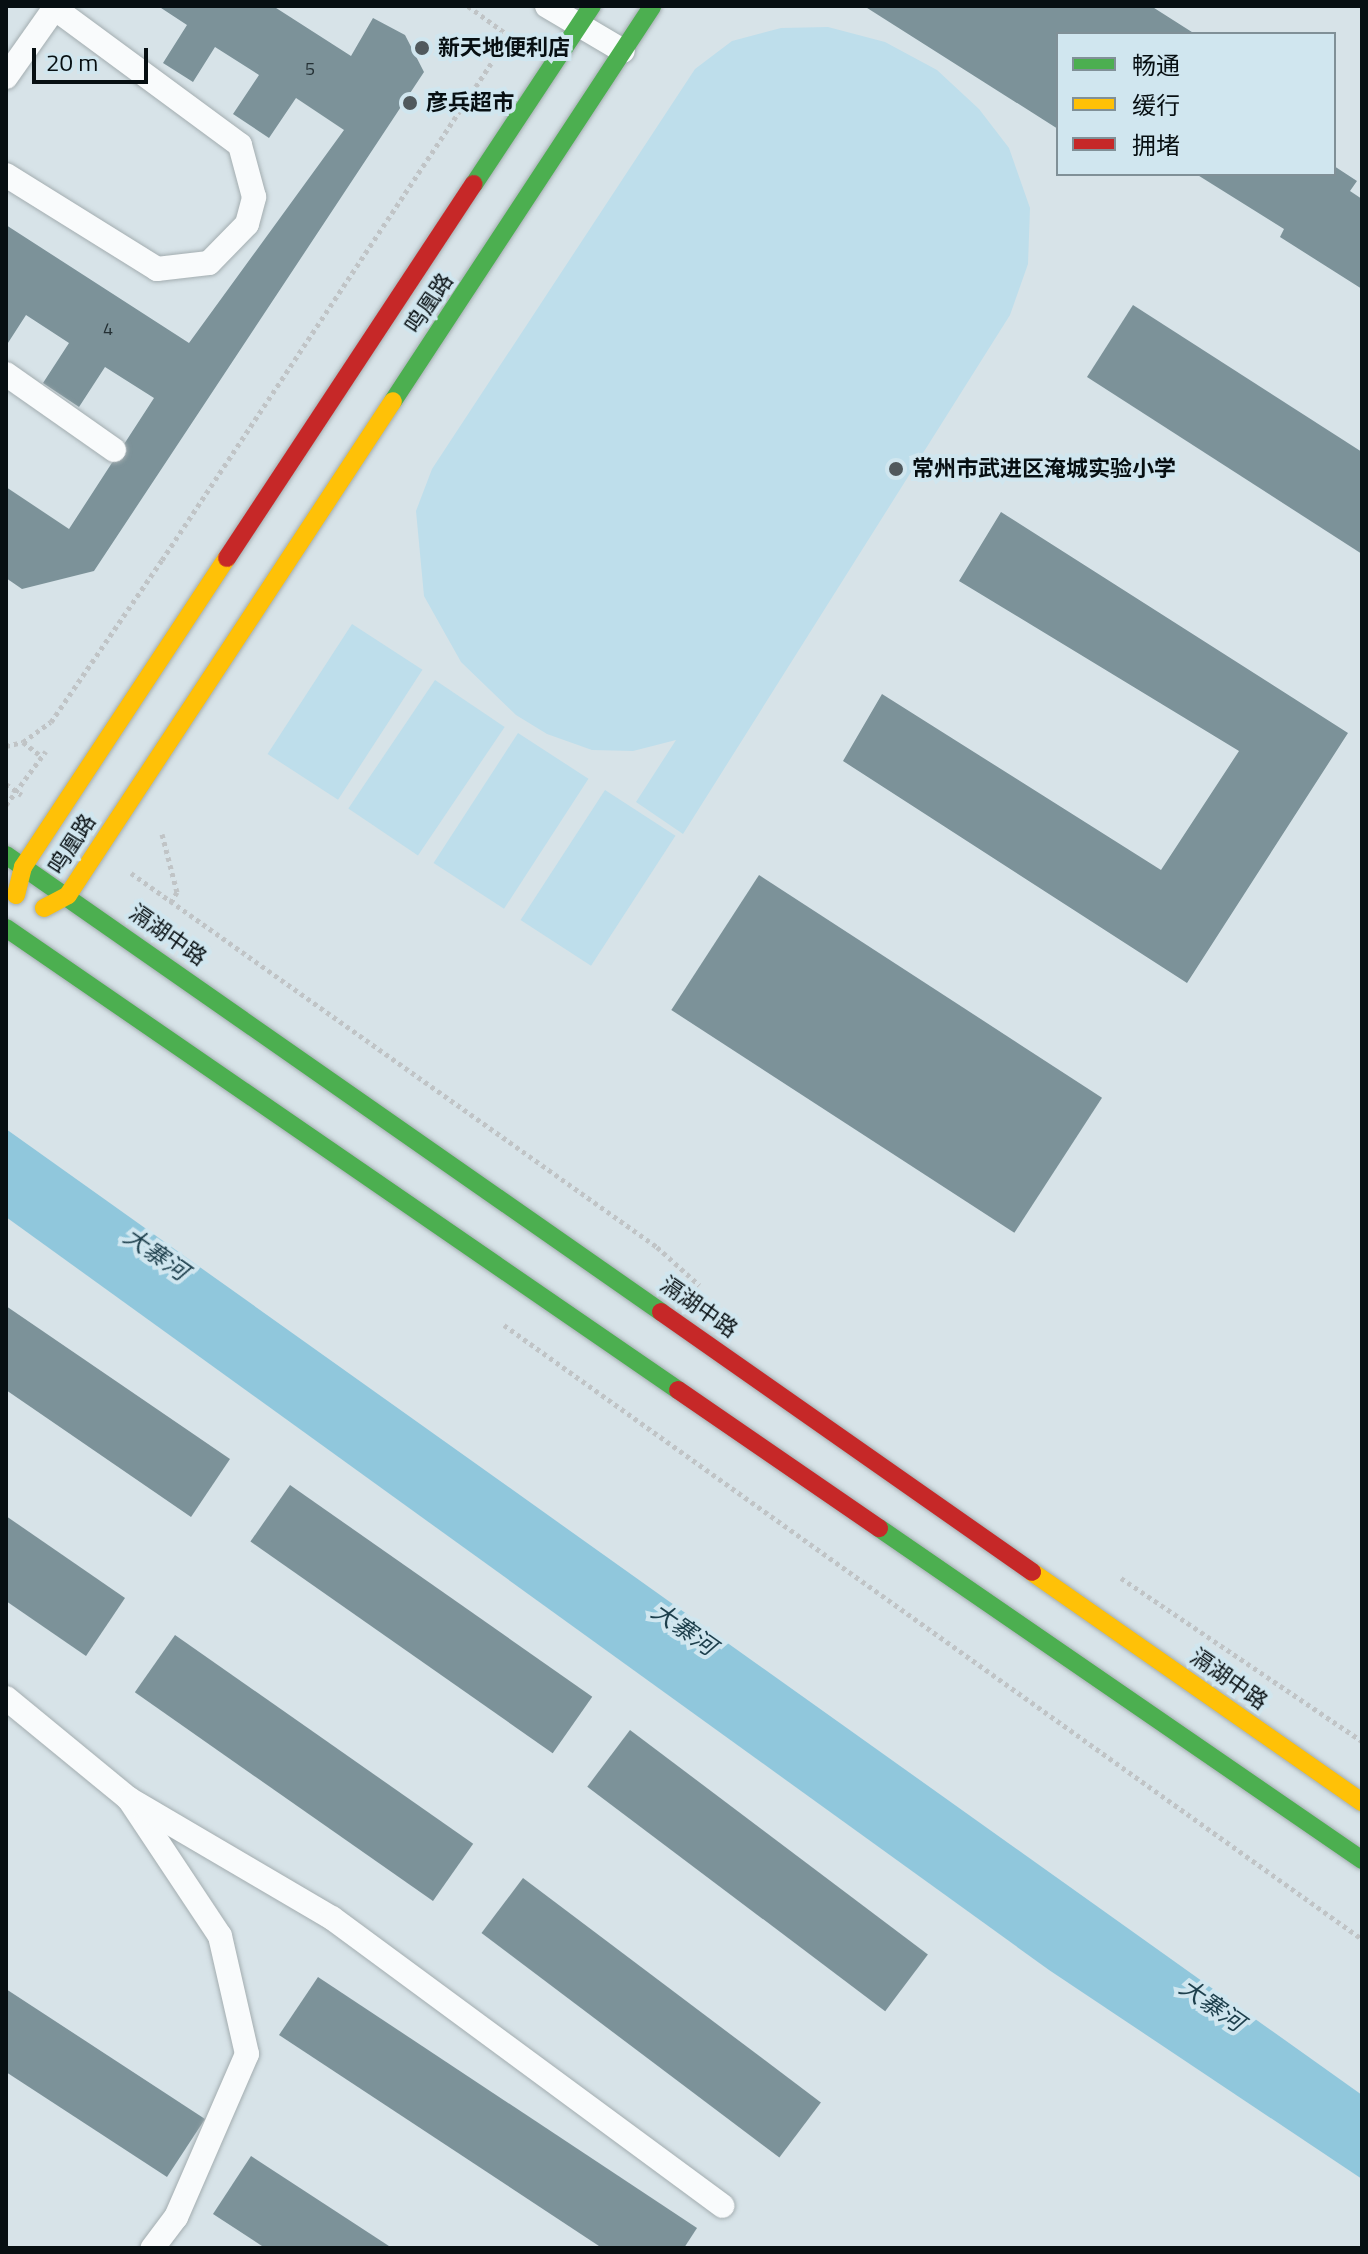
<!DOCTYPE html>
<meta charset="utf-8">
<style>
body{margin:0}
#map{position:relative;width:1368px;height:2254px;overflow:hidden;background:#d7e3e8;font-family:"Titillium Web","Noto Sans SC",sans-serif}
div>[style]{position:absolute}
.green>*{inset:0;background:#bedeeb;transform-origin:0 0}
.water>*{inset:0;background:#90c7dc}
.building>*{inset:0;background:#7c9299;transform-origin:0 0}
.path>*{height:5px;margin-top:-2.5px;transform-origin:0;background:repeating-linear-gradient(90deg,#c0c4c6 0 4px,transparent 0 8px)}
.roads{filter:drop-shadow(0 0 2px #a3adb0) drop-shadow(0 0 2px #a3adb0)}
.lane>*{height:24px;margin:-12px;padding:0 12px;transform-origin:12px;border-radius:12px;background:#f9fbfc}
.fast>*{height:18px;margin:-9px;padding:0 9px;transform-origin:9px;border-radius:9px;background:#4caf50}
.slow>*{height:18px;margin:-9px;padding:0 9px;transform-origin:9px;border-radius:9px;background:#ffc107}
.jam>*{height:18px;margin:-9px;padding:0 9px;transform-origin:9px;border-radius:9px;background:#c62828}
.dots>*{width:22px;height:22px;translate:-50% -50%;box-sizing:border-box;border:4px solid #d0e6ef;border-radius:50%}
span{translate:-50% -50%;white-space:nowrap;text-align:center;line-height:1.15;-webkit-text-stroke:8px #d0e6ef;paint-order:stroke}
.number-label{font-size:18px;color:#243034}
.number-label span{-webkit-text-stroke-width:0}
.poi-label{font-size:22px;color:#070f12;font-weight:700}
.left{translate:0 -50%;text-align:left}
.street-label{font-size:22px;color:#070f12}
.water-label{font-size:24px;color:#1d3f4c;font-style:italic}
.frame{position:absolute;inset:0;border:8px solid #070f12;pointer-events:none}
.legend{position:absolute;left:1056px;top:32px;width:280px;height:144px;box-sizing:border-box;background:#d0e6ef;border:2px solid #809097;margin:0;padding:10px 14px;list-style:none;font-size:24px;color:#070f12}
.legend li{display:flex;align-items:center;gap:16px;height:40px}
.legend b{width:40px;border:2px solid #809097}
.scale{position:absolute;left:32px;top:48px;width:116px;height:36px;box-sizing:border-box;border:4px solid #070f12;border-top:0;padding-left:10px;font-size:24px;line-height:28px;white-space:nowrap;color:#070f12;-webkit-text-stroke:6px #d0e6ef;paint-order:stroke}
</style>
<div id="map">
<div class="green">
<i style="clip-path:polygon(828px 27px,885px 42px,937px 70px,979px 109px,1009px 148px,1030px 208px,1028px 264px,1010px 315px,683px 834px,636px 802px,676px 740px,633px 751px,592px 750px,547px 734px,516px 715px,461px 662px,424px 596px,416px 511px,432px 469px,695px 69px,732px 41px,781px 28px)"></i>
<i style="left:352px;top:624px;width:84px;height:155px;rotate:33deg"></i>
<i style="left:435px;top:680px;width:84px;height:155px;rotate:34deg"></i>
<i style="left:518px;top:733px;width:84px;height:155px;rotate:33deg"></i>
<i style="left:605px;top:790px;width:84px;height:155px;rotate:33deg"></i>
</div>
<div class="water">
<i style="clip-path:polygon(6px 1129px,1362px 2095px,1362px 2179px,1049px 1970px,6px 1217px)"></i>
</div>
<div class="building">
<i style="clip-path:polygon(158px 6px,273px 6px,351px 56px,373px 18px,405px 35px,424px 72px,94px 571px,22px 589px,6px 578px,6px 487px,69px 529px,154px 398px,105px 367px,79px 407px,43px 383px,69px 343px,26px 315px,6px 346px,6px 225px,189px 343px,344px 130px,296px 98px,269px 138px,233px 114px,259px 75px,215px 47px,193px 82px,163px 63px,187px 25px)"></i>
<i style="clip-path:polygon(864px 6px,1151px 6px,1195px 34px,1058px 34px,1058px 129px)"></i>
<i style="clip-path:polygon(1334px 166px,1357px 181px,1350px 191px,1362px 199px,1362px 289px,1280px 237px,1284px 229px,1196px 174px,1334px 174px)"></i>
<i style="clip-path:polygon(1133px 305px,1362px 452px,1362px 554px,1087px 377px)"></i>
<i style="clip-path:polygon(1001px 512px,1348px 733px,1187px 983px,843px 761px,882px 694px,1161px 870px,1239px 751px,959px 581px)"></i>
<i style="left:759px;top:875px;width:409px;height:161px;rotate:33deg"></i>
<i style="clip-path:polygon(6px 1306px,230px 1459px,191px 1517px,6px 1390px)"></i>
<i style="left:290px;top:1485px;width:369px;height:69px;rotate:35deg"></i>
<i style="clip-path:polygon(6px 1516px,125px 1598px,86px 1656px,6px 1601px)"></i>
<i style="left:175px;top:1635px;width:364px;height:70px;rotate:35deg"></i>
<i style="left:630px;top:1730px;width:373px;height:71px;rotate:37deg"></i>
<i style="left:523px;top:1878px;width:373px;height:69px;rotate:37deg"></i>
<i style="clip-path:polygon(318px 1977px,697px 2228px,684px 2248px,602px 2248px,279px 2035px)"></i>
<i style="clip-path:polygon(6px 1989px,205px 2119px,167px 2177px,6px 2072px)"></i>
<i style="clip-path:polygon(251px 2156px,392px 2248px,265px 2248px,213px 2214px)"></i>
</div>
<div class="path">
<i style="left:468px;top:6px;width:63px;rotate:36deg"></i>
<i style="left:23px;top:742px;width:34px;rotate:-36deg"></i>
<i style="left:51px;top:722px;width:196px;rotate:-55.6deg"></i>
<i style="left:162px;top:560px;width:597px;rotate:-56.47deg"></i>
<i style="left:6px;top:746px;width:17px;rotate:-13deg"></i>
<i style="left:23px;top:742px;width:24px;rotate:38deg"></i>
<i style="left:6px;top:784px;width:19px;rotate:35deg"></i>
<i style="left:6px;top:805px;width:67px;rotate:-53.5deg"></i>
<i style="left:162px;top:834px;width:60px;rotate:75.5deg"></i>
<i style="left:177px;top:892px;width:12px;rotate:121deg"></i>
<i style="left:131px;top:873px;width:645px;rotate:35.41deg"></i>
<i style="left:657px;top:1247px;width:57px;rotate:42.1deg"></i>
<i style="left:504px;top:1325px;width:1055px;rotate:35.59deg"></i>
<i style="left:1121px;top:1578px;width:291px;rotate:34.1deg"></i>
</div>
<div class="roads">
<div class="lane">
<i style="left:547px;top:6px;width:88px;rotate:30.6deg"></i>
<i style="left:6px;top:77px;width:87px;rotate:-54.8deg"></i>
<i style="left:6px;top:175px;width:178px;rotate:31.9deg"></i>
<i style="left:157px;top:269px;width:52px;rotate:-6.6deg"></i>
<i style="left:209px;top:263px;width:54px;rotate:-45.7deg"></i>
<i style="left:247px;top:224px;width:28px;rotate:-75deg"></i>
<i style="left:254px;top:197px;width:54px;rotate:-105.1deg"></i>
<i style="left:240px;top:145px;width:231px;rotate:-143.6deg"></i>
<i style="left:6px;top:374px;width:132px;rotate:35.1deg"></i>
<i style="left:6px;top:1698px;width:159px;rotate:39.4deg"></i>
<i style="left:129px;top:1799px;width:164px;rotate:56.4deg"></i>
<i style="left:220px;top:1936px;width:121px;rotate:77.1deg"></i>
<i style="left:247px;top:2054px;width:178px;rotate:113.5deg"></i>
<i style="left:176px;top:2217px;width:39px;rotate:127deg"></i>
<i style="left:129px;top:1799px;width:235px;rotate:30.4deg"></i>
<i style="left:332px;top:1918px;width:485px;rotate:36.4deg"></i>
</div>
<div class="fast">
<i style="left:474px;top:184px;width:214px;rotate:-56.5deg"></i>
<i style="left:393px;top:401px;width:472px;rotate:-56.7deg"></i>
<i style="left:6px;top:855px;width:799px;rotate:34.9deg"></i>
<i style="left:6px;top:928px;width:815px;rotate:34.51deg"></i>
<i style="left:879px;top:1528px;width:586px;rotate:34.5deg"></i>
</div>
<div class="slow">
<i style="left:16px;top:895px;width:29px;rotate:-76deg"></i>
<i style="left:23px;top:867px;width:370px;rotate:-56.6deg"></i>
<i style="left:44px;top:908px;width:27px;rotate:-28deg"></i>
<i style="left:68px;top:895px;width:591px;rotate:-56.66deg"></i>
<i style="left:1032px;top:1572px;width:402px;rotate:34.9deg"></i>
</div>
<div class="jam">
<i style="left:227px;top:558px;width:448px;rotate:-56.6deg"></i>
<i style="left:661px;top:1312px;width:453px;rotate:35deg"></i>
<i style="left:678px;top:1390px;width:244px;rotate:34.5deg"></i>
</div>
</div>
<div class="dots">
<i style="left:422px;top:48px;background:#50595d"></i>
<i style="left:410px;top:103px;background:#50595d"></i>
<i style="left:896px;top:469px;background:#50595d"></i>
</div>
<div class="number-label">
<span style="left:310px;top:69px">5</span>
<span style="left:108px;top:329px">4</span>
</div>
<div class="poi-label">
<span class="left" style="left:438px;top:48px">新天地便利店</span>
<span class="left" style="left:426px;top:103px">彦兵超市</span>
<span class="left" style="left:912px;top:469px">常州市武进区淹城实验小学</span>
</div>
<div class="street-label">
<span style="left:429px;top:303px;rotate:-56deg">鸣凰路</span>
<span style="left:72px;top:844px;rotate:-57deg">鸣凰路</span>
<span style="left:168px;top:935px;rotate:35deg">滆湖中路</span>
<span style="left:699px;top:1307px;rotate:35deg">滆湖中路</span>
<span style="left:1229px;top:1679px;rotate:35deg">滆湖中路</span>
</div>
<div class="water-label">
<span style="left:156px;top:1254px;rotate:35deg">大寨河</span>
<span style="left:684px;top:1629px;rotate:35deg">大寨河</span>
<span style="left:1212px;top:2005px;rotate:35deg">大寨河</span>
</div>
<div class="frame"></div>
<ul class="legend">
<li><b style="height:10px;background:#4caf50"></b>畅通</li>
<li><b style="height:10px;background:#ffc107"></b>缓行</li>
<li><b style="height:10px;background:#c62828"></b>拥堵</li>
</ul>
<div class="scale">20 m</div>
</div>
